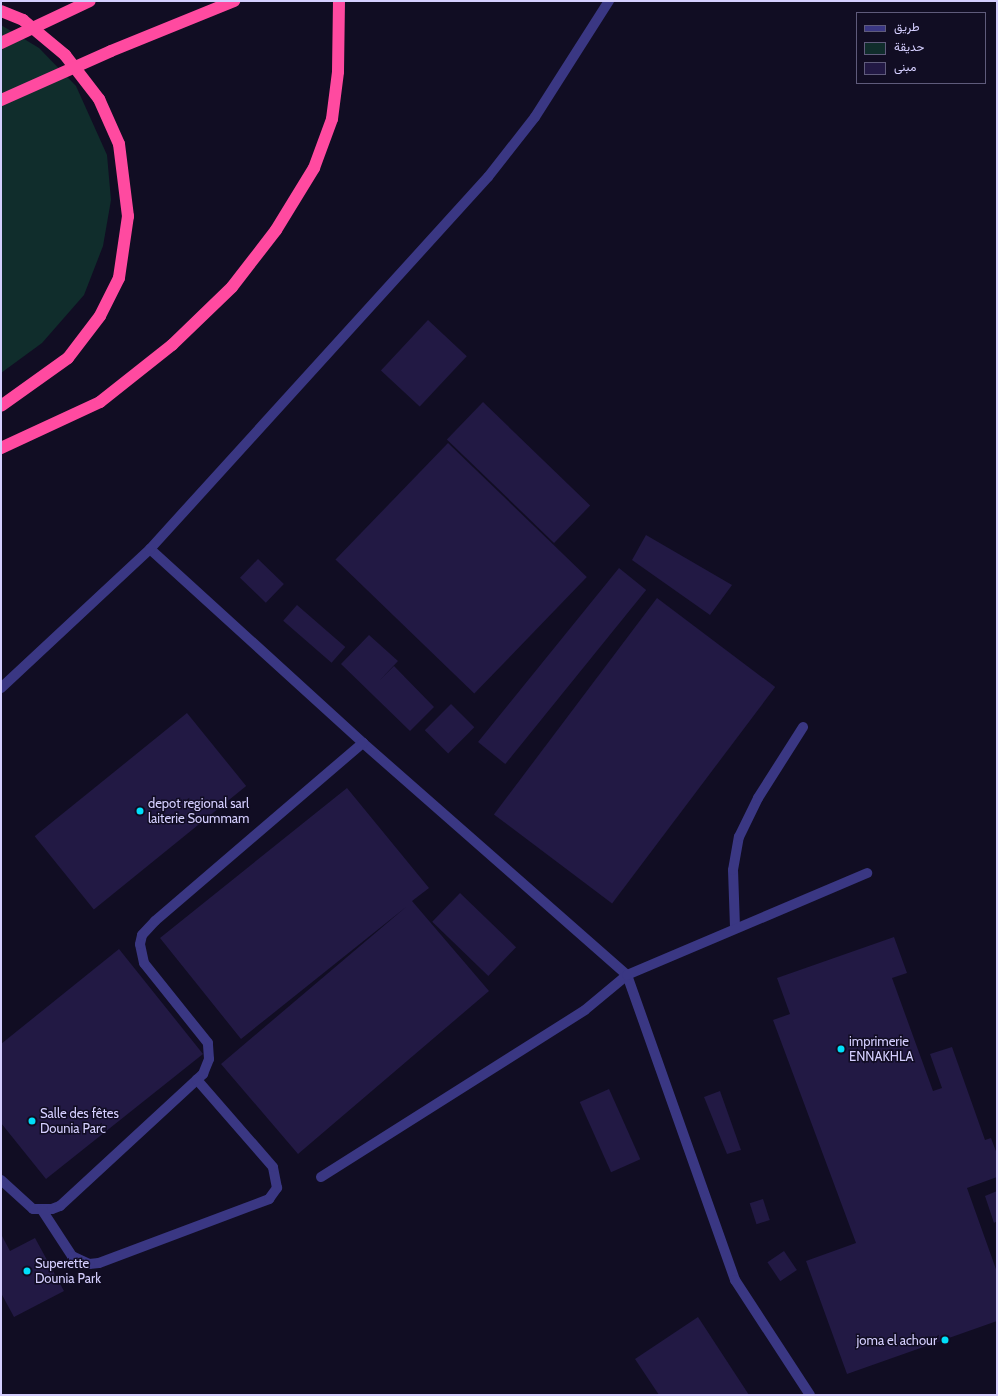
<!DOCTYPE html>
<meta charset="utf-8">
<style>
body{margin:0}
#map{position:relative;width:998px;height:1396px;overflow:hidden;background:#110d23;font-family:Cabin,Vazirmatn,sans-serif}
div>[style]{position:absolute}
.green>*{inset:0;background:#102d2c}
.building>*{inset:0;background:#221944;transform-origin:0 0}
.minor>*{height:10px;margin:-5px;padding:0 5px;transform-origin:5px;border-radius:5px;background:#3a3783}
.highway>*{height:12px;margin:-6px;padding:0 6px;transform-origin:6px;border-radius:6px;background:#ff4aa0}
.dots>*{width:11px;height:11px;translate:-50% -50%;box-sizing:border-box;border:2px solid #110d23;border-radius:50%}
span{translate:-50% -50%;white-space:nowrap;text-align:center;line-height:1.15;-webkit-text-stroke:3px #110d23;paint-order:stroke}
.poi-label{font-size:13px;color:#d5cfff}
.left{translate:0 -50%;text-align:left}
.right{translate:-100% -50%;text-align:right}
.frame{position:absolute;inset:0;border:2px solid #d5cfff;pointer-events:none}
.legend{position:absolute;left:856px;top:12px;width:130px;height:72px;box-sizing:border-box;background:#110d23;border:1px solid #5f5b7b;margin:0;padding:5px 7px;list-style:none;font-size:12px;color:#d5cfff}
.legend li{display:flex;align-items:center;gap:8px;height:20px}
.legend b{width:20px;border:1px solid #5f5b7b}
</style>
<div id="map">
<div class="green">
<i style="clip-path:polygon(1px 25px,39px 48px,76px 86px,107px 155px,111px 200px,103px 246px,84px 295px,42px 343px,1px 373px)"></i>
</div>
<div class="building">
<i style="left:428px;top:320px;width:53px;height:69px;rotate:43deg"></i>
<i style="left:483px;top:402px;width:149px;height:52px;rotate:44deg"></i>
<i style="left:448px;top:443px;width:193px;height:162px;rotate:44deg"></i>
<i style="clip-path:polygon(646px 535px,732px 585px,710px 615px,632px 560px)"></i>
<i style="left:258px;top:559px;width:36px;height:26px;rotate:44deg"></i>
<i style="left:619px;top:568px;width:35px;height:224px;rotate:39deg"></i>
<i style="left:657px;top:598px;width:148px;height:271px;rotate:37deg"></i>
<i style="left:297px;top:605px;width:64px;height:21px;rotate:41deg"></i>
<i style="clip-path:polygon(369px 635px,398px 661px,380px 680px,394px 666px,434px 707px,410px 731px,341px 664px)"></i>
<i style="left:451px;top:704px;width:33px;height:37px;rotate:45deg"></i>
<i style="left:187px;top:713px;width:94px;height:196px;rotate:51deg"></i>
<i style="clip-path:polygon(347px 788px,429px 888px,412px 901px,489px 991px,298px 1154px,221px 1064px,406px 907px,241px 1039px,160px 938px)"></i>
<i style="left:460px;top:893px;width:78px;height:40px;rotate:44deg"></i>
<i style="clip-path:polygon(894px 937px,907px 973px,892px 978px,933px 1091px,942px 1088px,930px 1054px,952px 1047px,985px 1140px,991px 1138px,997px 1154px,997px 1177px,967px 1188px,997px 1272px,997px 1321px,847px 1374px,806px 1261px,856px 1243px,773px 1020px,790px 1014px,777px 978px)"></i>
<i style="clip-path:polygon(119px 949px,203px 1054px,46px 1179px,1px 1123px,1px 1044px)"></i>
<i style="left:609px;top:1089px;width:77px;height:32px;rotate:66deg"></i>
<i style="clip-path:polygon(720px 1091px,741px 1150px,727px 1154px,704px 1097px)"></i>
<i style="clip-path:polygon(997px 1191px,997px 1221px,994px 1223px,985px 1196px)"></i>
<i style="left:763px;top:1199px;width:22px;height:14px;rotate:72deg"></i>
<i style="clip-path:polygon(1px 1234px,10px 1251px,35px 1238px,64px 1291px,14px 1317px,1px 1293px)"></i>
<i style="left:784px;top:1251px;width:23px;height:20px;rotate:56deg"></i>
<i style="clip-path:polygon(698px 1317px,749px 1395px,659px 1395px,635px 1359px)"></i>
</div>
<div class="minor">
<i style="left:150px;top:549px;width:288px;rotate:42.3deg"></i>
<i style="left:363px;top:743px;width:351px;rotate:41.3deg"></i>
<i style="left:627px;top:975px;width:324px;rotate:70.5deg"></i>
<i style="left:735px;top:1280px;width:137px;rotate:56.9deg"></i>
<i style="left:1px;top:688px;width:204px;rotate:-43deg"></i>
<i style="left:150px;top:549px;width:503px;rotate:-47.74deg"></i>
<i style="left:488px;top:177px;width:76px;rotate:-51.9deg"></i>
<i style="left:535px;top:117px;width:138px;rotate:-57.5deg"></i>
<i style="left:735px;top:927px;width:57px;rotate:-92deg"></i>
<i style="left:733px;top:870px;width:34px;rotate:-80deg"></i>
<i style="left:739px;top:837px;width:43px;rotate:-64deg"></i>
<i style="left:758px;top:798px;width:84px;rotate:-57.6deg"></i>
<i style="left:321px;top:1177px;width:312px;rotate:-32.3deg"></i>
<i style="left:585px;top:1010px;width:55px;rotate:-39.8deg"></i>
<i style="left:627px;top:975px;width:261px;rotate:-23deg"></i>
<i style="left:1px;top:1180px;width:43px;rotate:42.2deg"></i>
<i style="left:33px;top:1209px;width:19px"></i>
<i style="left:52px;top:1209px;width:9px;rotate:-21deg"></i>
<i style="left:60px;top:1206px;width:195px;rotate:-42.7deg"></i>
<i style="left:203px;top:1074px;width:16px;rotate:-68deg"></i>
<i style="left:209px;top:1059px;width:16px;rotate:-94deg"></i>
<i style="left:208px;top:1043px;width:102px;rotate:-128.7deg"></i>
<i style="left:144px;top:963px;width:19px;rotate:-102deg"></i>
<i style="left:140px;top:944px;width:9px;rotate:-77deg"></i>
<i style="left:142px;top:935px;width:19px;rotate:-47deg"></i>
<i style="left:155px;top:921px;width:274px;rotate:-40.6deg"></i>
<i style="left:42px;top:1210px;width:55px;rotate:56.9deg"></i>
<i style="left:72px;top:1256px;width:19px;rotate:25deg"></i>
<i style="left:89px;top:1264px;width:10px;rotate:-6deg"></i>
<i style="left:99px;top:1263px;width:182px;rotate:-20.6deg"></i>
<i style="left:269px;top:1199px;width:14px;rotate:-54deg"></i>
<i style="left:277px;top:1188px;width:21px;rotate:-101deg"></i>
<i style="left:273px;top:1167px;width:116px;rotate:-131.1deg"></i>
</div>
<div class="highway">
<i style="left:1px;top:11px;width:24px;rotate:22deg"></i>
<i style="left:23px;top:20px;width:55px;rotate:39.8deg"></i>
<i style="left:65px;top:55px;width:56px;rotate:52.3deg"></i>
<i style="left:99px;top:99px;width:49px;rotate:66deg"></i>
<i style="left:119px;top:144px;width:73px;rotate:82.9deg"></i>
<i style="left:128px;top:216px;width:63px;rotate:98.3deg"></i>
<i style="left:119px;top:278px;width:42px;rotate:116.6deg"></i>
<i style="left:100px;top:316px;width:53px;rotate:127.3deg"></i>
<i style="left:68px;top:358px;width:82px;rotate:144.4deg"></i>
<i style="left:1px;top:43px;width:98px;rotate:-25.3deg"></i>
<i style="left:1px;top:100px;width:120px;rotate:-24deg"></i>
<i style="left:111px;top:51px;width:133px;rotate:-22.1deg"></i>
<i style="left:1px;top:448px;width:109px;rotate:-24.9deg"></i>
<i style="left:100px;top:402px;width:92px;rotate:-38.4deg"></i>
<i style="left:172px;top:345px;width:83px;rotate:-44deg"></i>
<i style="left:232px;top:287px;width:72px;rotate:-52.3deg"></i>
<i style="left:276px;top:230px;width:73px;rotate:-58.5deg"></i>
<i style="left:314px;top:168px;width:52px;rotate:-69.8deg"></i>
<i style="left:332px;top:119px;width:47px;rotate:-82.7deg"></i>
<i style="left:338px;top:72px;width:71px;rotate:-89.2deg"></i>
</div>
<div class="dots">
<i style="left:140px;top:811px;background:#00e0fa"></i>
<i style="left:841px;top:1049px;background:#00e0fa"></i>
<i style="left:32px;top:1121px;background:#00e0fa"></i>
<i style="left:27px;top:1271px;background:#00e0fa"></i>
<i style="left:945px;top:1340px;background:#00e0fa"></i>
</div>
<div class="poi-label">
<span class="left" style="left:148px;top:811px">depot regional sarl<br>laiterie Soummam</span>
<span class="left" style="left:849px;top:1049px">imprimerie<br>ENNAKHLA</span>
<span class="left" style="left:40px;top:1121px">Salle des fêtes<br>Dounia Parc</span>
<span class="left" style="left:35px;top:1271px">Superette<br>Dounia Park</span>
<span class="right" style="left:937px;top:1340px">joma el achour</span>
</div>
<div class="frame"></div>
<ul class="legend">
<li><b style="height:5px;background:#3a3783"></b>طريق</li>
<li><b style="height:11px;background:#102d2c"></b>حديقة</li>
<li><b style="height:11px;background:#221944"></b>مبنى</li>
</ul>
</div>
